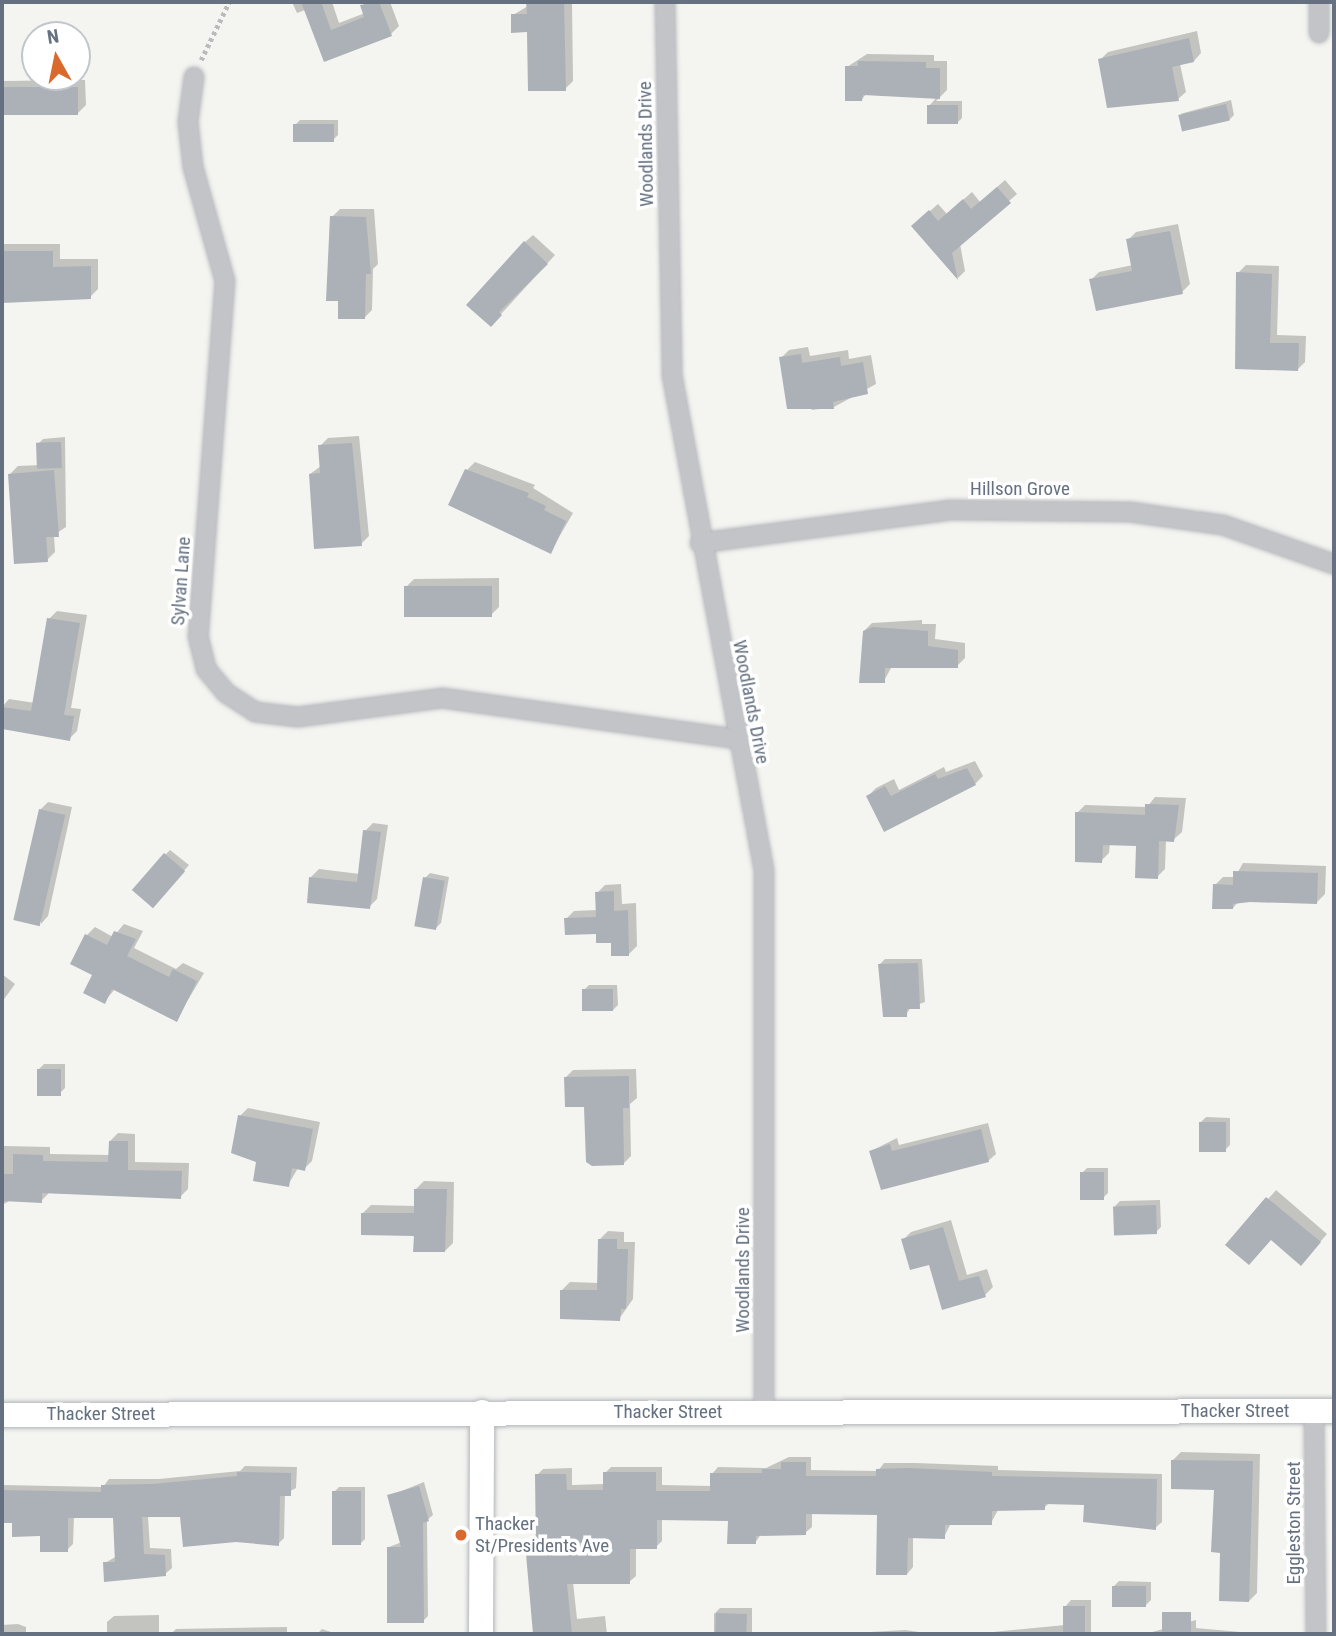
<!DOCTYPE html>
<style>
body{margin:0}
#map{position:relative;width:1336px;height:1636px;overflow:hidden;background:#f4f4f1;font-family:"Roboto Condensed",sans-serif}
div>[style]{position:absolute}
.shadow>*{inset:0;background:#0003;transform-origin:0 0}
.building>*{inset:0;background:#acb1b7;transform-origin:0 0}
.path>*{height:4.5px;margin-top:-2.25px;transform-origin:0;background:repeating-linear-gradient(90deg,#b9bbbd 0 3.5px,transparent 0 7px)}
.roads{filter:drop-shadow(0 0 2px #b2b6ba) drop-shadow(0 0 2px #b2b6ba)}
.street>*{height:18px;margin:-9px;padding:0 9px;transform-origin:9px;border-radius:9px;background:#c2c4c8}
.secondary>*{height:24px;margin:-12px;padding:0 12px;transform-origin:12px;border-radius:12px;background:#fff}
.dots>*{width:19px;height:19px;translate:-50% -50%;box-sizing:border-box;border:4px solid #fff;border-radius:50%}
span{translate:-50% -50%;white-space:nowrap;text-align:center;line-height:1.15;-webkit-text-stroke:7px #fff;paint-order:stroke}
.street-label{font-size:19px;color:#657180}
.poi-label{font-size:19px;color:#657180}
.left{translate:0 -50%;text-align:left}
.frame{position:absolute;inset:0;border:4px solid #657180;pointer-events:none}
.north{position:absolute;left:21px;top:21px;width:70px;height:70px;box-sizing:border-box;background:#fff;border:2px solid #c1c6cc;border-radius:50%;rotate:351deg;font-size:19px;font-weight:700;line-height:28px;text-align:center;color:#657180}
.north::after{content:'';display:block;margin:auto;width:24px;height:32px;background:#d9692c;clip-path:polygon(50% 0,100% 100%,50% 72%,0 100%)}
</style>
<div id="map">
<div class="shadow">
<i style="clip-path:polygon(292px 2px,332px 2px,339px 23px,365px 13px,362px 6px,366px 2px,390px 2px,399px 26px,391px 34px,325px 60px,305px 10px,297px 13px)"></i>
<i style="clip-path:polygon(528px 2px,572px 2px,573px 81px,565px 89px,529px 31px,513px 15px,528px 6px)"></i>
<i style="clip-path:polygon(1197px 31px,1201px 53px,1194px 61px,1180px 64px,1186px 92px,1178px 99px,1100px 60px,1108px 52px)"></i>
<i style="clip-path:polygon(867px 54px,934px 55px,934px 61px,947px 61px,947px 90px,936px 101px,962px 101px,962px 118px,957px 123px,929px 106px,937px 97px,867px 93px,862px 99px,847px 67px)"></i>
<i style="clip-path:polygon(85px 80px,86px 105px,78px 113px,2px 114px,2px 81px)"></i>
<i style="clip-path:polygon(1231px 100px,1234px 115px,1229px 120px,1180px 114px)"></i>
<i style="clip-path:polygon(300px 120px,338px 120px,338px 135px,333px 140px,295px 125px)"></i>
<i style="clip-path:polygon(1005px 180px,1017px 194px,960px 244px,965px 271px,958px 278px,913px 226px,938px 204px,947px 214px,972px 192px,980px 202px)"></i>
<i style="clip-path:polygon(340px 209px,374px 209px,378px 264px,373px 269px,372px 310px,364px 318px,332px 217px)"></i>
<i style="clip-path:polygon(1178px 224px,1190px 284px,1182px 292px,1091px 280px,1099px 272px,1133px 265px,1128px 240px,1136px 232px)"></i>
<i style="clip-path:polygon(533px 235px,555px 255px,491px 325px,525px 242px)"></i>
<i style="clip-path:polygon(2px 244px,60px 244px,60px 259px,98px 259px,98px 289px,90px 297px,2px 301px)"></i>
<i style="clip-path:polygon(1246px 265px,1279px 266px,1277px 335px,1306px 336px,1305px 362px,1297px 370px,1237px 368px,1238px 273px)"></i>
<i style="clip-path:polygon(808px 347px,810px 356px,848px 350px,849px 359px,871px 355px,876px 384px,834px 407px,812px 410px,781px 358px,789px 350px)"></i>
<i style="clip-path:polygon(359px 436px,369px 536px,361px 544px,310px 474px,321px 466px,320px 446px,328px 438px)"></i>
<i style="clip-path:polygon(65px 437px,66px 527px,54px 535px,55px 552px,47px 560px,10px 474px,18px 466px,40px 465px,38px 444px,43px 439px)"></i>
<i style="clip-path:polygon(475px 462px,535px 485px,533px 488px,573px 513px,551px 551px,467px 470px)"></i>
<i style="clip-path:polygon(499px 578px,499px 607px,491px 615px,406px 587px,414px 579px)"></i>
<i style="clip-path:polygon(57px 611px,87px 615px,71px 708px,81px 709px,77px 731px,69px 739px,2px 727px,2px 707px,9px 699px,35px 703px,49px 619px)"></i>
<i style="clip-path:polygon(922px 620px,922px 624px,936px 624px,935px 639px,965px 643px,965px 658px,957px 666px,892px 666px,884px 681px,864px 631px,872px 623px)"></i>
<i style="clip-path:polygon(975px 761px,983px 776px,975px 784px,885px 830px,868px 796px,876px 788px,894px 779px,899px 790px,944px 767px,946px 772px)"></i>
<i style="clip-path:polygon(1155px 797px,1186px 798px,1182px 832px,1173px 840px,1166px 840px,1165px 869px,1157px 877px,1138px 845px,1110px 843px,1109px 853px,1101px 861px,1077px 813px,1085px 805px,1147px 807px)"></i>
<i style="clip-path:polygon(48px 802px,72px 807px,48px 916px,41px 924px,40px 810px)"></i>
<i style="clip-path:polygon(373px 823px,388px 825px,377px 899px,369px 907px,311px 877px,319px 869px,360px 874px,365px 831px)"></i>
<i style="left:1334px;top:837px;width:28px;height:1px;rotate:90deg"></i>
<i style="clip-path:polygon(170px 850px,189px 865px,158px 901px,165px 855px)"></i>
<i style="clip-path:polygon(1243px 863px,1326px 866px,1325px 894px,1317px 902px,1238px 902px,1233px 908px,1215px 885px,1223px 877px,1235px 877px)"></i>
<i style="clip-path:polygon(430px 873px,449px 877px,441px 923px,436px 928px,425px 878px)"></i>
<i style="clip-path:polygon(621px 884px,622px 904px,636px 903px,637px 946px,629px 954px,598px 932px,566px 919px,574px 911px,597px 910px,597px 893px,605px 885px)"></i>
<i style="clip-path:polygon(124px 924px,143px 931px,134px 948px,176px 969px,183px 963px,204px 973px,176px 1020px,115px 989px,104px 1002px,87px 935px,95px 927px,113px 937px)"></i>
<i style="clip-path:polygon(885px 959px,922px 959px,925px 1002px,911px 1007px,906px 1015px,880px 964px)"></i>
<i style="clip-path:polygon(2px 974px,15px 984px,2px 1002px)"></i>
<i style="clip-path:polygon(589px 985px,617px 985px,618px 1005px,613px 1010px,584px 990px)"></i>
<i style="clip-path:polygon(44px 1064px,65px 1064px,65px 1088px,60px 1093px,39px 1069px)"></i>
<i style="clip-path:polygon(636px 1069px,637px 1098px,630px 1104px,631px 1156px,623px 1164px,565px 1078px,573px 1070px)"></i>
<i style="clip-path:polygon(248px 1108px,320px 1122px,312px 1161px,304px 1169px,298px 1168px,288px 1185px,258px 1161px,240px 1116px)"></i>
<i style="clip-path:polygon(1206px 1117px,1230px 1118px,1230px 1145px,1225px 1150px,1201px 1122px)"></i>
<i style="clip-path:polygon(988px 1123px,996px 1154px,988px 1161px,871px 1151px,897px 1138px,899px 1145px)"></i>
<i style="clip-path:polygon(2px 1125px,4px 1146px,50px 1147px,50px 1154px,110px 1155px,110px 1141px,118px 1133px,135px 1134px,135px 1162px,189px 1163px,188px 1189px,180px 1197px,49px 1193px,41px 1201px,11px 1200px,2px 1205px)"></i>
<i style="clip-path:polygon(1087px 1168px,1108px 1168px,1108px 1193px,1103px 1198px,1082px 1173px)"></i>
<i style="clip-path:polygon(424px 1181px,454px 1182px,453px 1243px,445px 1251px,363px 1213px,371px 1205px,416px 1206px,416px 1189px)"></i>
<i style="clip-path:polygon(1276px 1190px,1327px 1234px,1309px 1255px,1271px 1238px,1228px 1245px)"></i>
<i style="clip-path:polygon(1160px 1200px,1161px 1227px,1156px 1232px,1115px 1206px,1120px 1201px)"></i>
<i style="clip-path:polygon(951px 1220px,967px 1275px,987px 1269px,993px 1287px,985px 1295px,943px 1308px,930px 1262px,903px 1240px,911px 1232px)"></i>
<i style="clip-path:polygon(608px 1231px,624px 1232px,624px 1242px,635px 1242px,633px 1299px,619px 1319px,562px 1290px,570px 1282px,599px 1283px,600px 1239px)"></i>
<i style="clip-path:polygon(1181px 1452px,1260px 1454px,1257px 1593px,1249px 1601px,1222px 1551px,1215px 1488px,1173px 1460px)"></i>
<i style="clip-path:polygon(789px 1457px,811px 1457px,811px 1470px,878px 1471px,884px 1463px,915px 1463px,998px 1466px,998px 1470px,1162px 1474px,1162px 1522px,1155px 1528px,1086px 1503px,1050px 1502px,1044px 1508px,998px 1510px,991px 1523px,951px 1523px,944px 1537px,913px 1536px,913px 1567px,907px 1574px,878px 1513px,812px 1512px,812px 1527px,805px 1533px,761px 1534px,755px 1543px,730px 1520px,662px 1519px,662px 1541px,656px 1547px,636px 1547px,636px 1576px,629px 1582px,573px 1582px,577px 1619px,605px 1616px,607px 1634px,535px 1634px,528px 1555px,537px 1548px,537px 1475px,543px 1469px,572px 1468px,572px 1485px,604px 1484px,605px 1473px,611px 1467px,662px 1467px,662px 1485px,712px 1486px,712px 1474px,718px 1467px,766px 1468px)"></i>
<i style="clip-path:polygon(245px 1466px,297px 1467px,296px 1488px,285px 1494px,284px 1538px,278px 1544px,182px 1515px,148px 1516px,150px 1548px,171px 1549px,172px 1568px,165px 1574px,105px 1563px,117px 1556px,114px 1517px,74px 1516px,73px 1544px,67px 1550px,13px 1521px,2px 1522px,2px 1485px,103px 1487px,109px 1479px,159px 1479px,240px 1471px)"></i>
<i style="clip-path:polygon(424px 1482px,433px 1515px,427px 1520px,428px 1616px,423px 1621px,389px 1547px,402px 1542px,389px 1496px)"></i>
<i style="clip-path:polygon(339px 1487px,365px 1487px,365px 1539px,360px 1544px,334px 1492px)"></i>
<i style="clip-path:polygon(1119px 1581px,1151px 1582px,1151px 1600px,1146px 1605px,1114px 1586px)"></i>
<i style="clip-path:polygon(1071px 1600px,1091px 1600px,1091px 1634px,973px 1634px,1065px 1625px,1065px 1607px)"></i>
<i style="clip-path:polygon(720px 1608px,752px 1608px,752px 1634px,707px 1634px,714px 1633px,714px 1614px)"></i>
<i style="clip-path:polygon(159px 1615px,159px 1634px,107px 1634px,107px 1622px,114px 1616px)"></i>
<i style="clip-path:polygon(1196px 1620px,1196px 1628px,1262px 1634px,1145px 1634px)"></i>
<i style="clip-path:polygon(18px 1624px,26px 1627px,26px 1634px,2px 1634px,2px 1625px)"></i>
<i style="clip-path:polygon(287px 1627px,287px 1634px,171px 1634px,176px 1629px)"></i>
<i style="clip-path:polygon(322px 1629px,337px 1634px,317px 1634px)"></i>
<i style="clip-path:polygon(905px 1630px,933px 1634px,845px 1634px,853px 1633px)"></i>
</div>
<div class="building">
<i style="clip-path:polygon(301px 2px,321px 2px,331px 30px,364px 17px,360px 5px,379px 2px,392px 36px,324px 62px)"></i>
<i style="clip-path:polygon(526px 2px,564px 2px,566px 91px,528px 91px,527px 32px,511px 33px,511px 14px,527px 14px)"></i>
<i style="clip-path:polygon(1189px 38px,1194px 62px,1172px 67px,1179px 101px,1107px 108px,1098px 59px)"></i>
<i style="clip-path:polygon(858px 61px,926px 62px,926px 68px,940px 68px,940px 99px,863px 95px,862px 101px,845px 101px,845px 66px,858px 66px)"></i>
<i style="left:78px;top:87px;width:28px;height:76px;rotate:90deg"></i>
<i style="left:1226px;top:104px;width:17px;height:49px;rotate:77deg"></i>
<i style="left:927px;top:105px;width:31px;height:19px"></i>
<i style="left:293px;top:124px;width:41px;height:18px"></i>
<i style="clip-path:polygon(997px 187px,1011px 203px,952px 253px,958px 280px,911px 226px,929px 210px,938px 221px,963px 199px,971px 209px)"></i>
<i style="clip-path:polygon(330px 216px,366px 217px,371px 274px,366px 274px,365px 319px,338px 319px,338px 301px,326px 301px)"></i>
<i style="clip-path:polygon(1170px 231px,1183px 294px,1096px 311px,1089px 279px,1132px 271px,1126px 239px)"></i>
<i style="clip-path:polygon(524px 241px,548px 264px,499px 312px,502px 315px,491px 327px,466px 305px)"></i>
<i style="clip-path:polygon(2px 251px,53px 251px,53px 267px,91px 266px,91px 299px,2px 303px)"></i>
<i style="clip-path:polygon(1236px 272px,1272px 274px,1270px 343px,1299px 343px,1298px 371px,1235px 369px)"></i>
<i style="clip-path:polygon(801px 354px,802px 363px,840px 357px,841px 366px,863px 362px,868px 394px,833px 402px,834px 409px,787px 409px,779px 357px)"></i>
<i style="left:61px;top:442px;width:26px;height:25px;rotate:88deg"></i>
<i style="clip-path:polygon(352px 443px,362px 546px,314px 549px,309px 474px,320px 473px,318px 445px)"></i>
<i style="clip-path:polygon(465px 469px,529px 493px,527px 497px,546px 506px,544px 510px,566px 521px,551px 554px,448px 505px)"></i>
<i style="clip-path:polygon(54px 470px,59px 537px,46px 537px,48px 562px,14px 564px,8px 474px)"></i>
<i style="left:404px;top:586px;width:88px;height:31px"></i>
<i style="clip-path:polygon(47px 618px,80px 623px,64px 715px,74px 716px,70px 741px,2px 729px,2px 707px,31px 711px)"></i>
<i style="clip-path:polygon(873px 627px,928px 631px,928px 646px,958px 650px,958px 668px,885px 668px,885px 683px,859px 683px,863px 631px)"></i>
<i style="clip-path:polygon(967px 768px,976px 785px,884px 832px,866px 796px,885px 786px,891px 796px,935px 774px,938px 779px)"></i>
<i style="clip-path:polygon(1145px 804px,1179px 805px,1174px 842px,1159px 841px,1158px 879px,1135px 878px,1136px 846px,1103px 845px,1102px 863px,1075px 862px,1075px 812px,1145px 815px)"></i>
<i style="left:39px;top:809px;width:27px;height:114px;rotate:13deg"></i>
<i style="clip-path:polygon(363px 830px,381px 832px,370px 909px,307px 903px,309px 877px,357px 882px)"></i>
<i style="left:164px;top:853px;width:28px;height:49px;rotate:41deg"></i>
<i style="clip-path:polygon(1233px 871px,1318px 873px,1317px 904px,1250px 902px,1233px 904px,1233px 909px,1212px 909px,1213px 884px,1233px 885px)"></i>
<i style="left:423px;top:877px;width:22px;height:50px;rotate:10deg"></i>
<i style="clip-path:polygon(614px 891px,614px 911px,628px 910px,629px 956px,611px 956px,611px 943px,596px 943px,596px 934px,565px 935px,564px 918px,596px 917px,595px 892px)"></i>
<i style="clip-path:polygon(114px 931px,136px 939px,127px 956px,169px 977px,173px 969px,197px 981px,177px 1022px,112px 989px,105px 1004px,83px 993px,92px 975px,70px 964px,85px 934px,107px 945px)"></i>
<i style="clip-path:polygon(918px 963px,920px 1009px,907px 1009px,907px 1017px,883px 1017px,878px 964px)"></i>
<i style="left:613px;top:989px;width:22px;height:31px;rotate:90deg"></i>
<i style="left:37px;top:1069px;width:24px;height:27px"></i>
<i style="clip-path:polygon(629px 1076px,629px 1108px,623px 1108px,624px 1165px,592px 1166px,586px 1162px,584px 1107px,565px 1107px,564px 1077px)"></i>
<i style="clip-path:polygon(238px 1115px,313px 1129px,305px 1171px,292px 1168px,289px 1187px,253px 1181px,256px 1162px,231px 1153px)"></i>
<i style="left:1199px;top:1122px;width:27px;height:30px"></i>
<i style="clip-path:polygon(981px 1129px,989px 1162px,881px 1190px,869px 1151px,890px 1144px,892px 1151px)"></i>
<i style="clip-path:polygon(109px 1141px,128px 1141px,128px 1170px,182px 1171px,181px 1199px,42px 1193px,42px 1203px,2px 1201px,2px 1174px,13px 1174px,13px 1154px,43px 1155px,43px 1161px,108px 1162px)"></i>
<i style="left:1080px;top:1172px;width:24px;height:28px"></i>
<i style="clip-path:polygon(414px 1189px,447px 1189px,445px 1252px,413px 1252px,414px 1236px,361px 1235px,361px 1213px,414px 1213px)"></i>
<i style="clip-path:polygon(1266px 1197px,1321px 1242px,1301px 1266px,1271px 1240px,1249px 1265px,1225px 1245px)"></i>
<i style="left:1156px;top:1205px;width:29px;height:43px;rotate:88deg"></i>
<i style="clip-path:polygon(943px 1227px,959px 1281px,979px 1276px,986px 1297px,942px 1310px,929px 1265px,910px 1270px,901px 1239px)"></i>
<i style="clip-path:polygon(598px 1239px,617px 1239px,617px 1249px,628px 1249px,626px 1309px,621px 1309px,620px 1321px,560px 1319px,560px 1290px,597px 1290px)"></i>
<i style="clip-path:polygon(1171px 1460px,1253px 1461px,1249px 1602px,1219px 1601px,1220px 1553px,1211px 1552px,1214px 1490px,1171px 1489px)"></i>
<i style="clip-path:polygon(781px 1462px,806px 1462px,806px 1476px,876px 1476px,876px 1469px,908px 1468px,992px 1472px,992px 1476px,1157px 1479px,1156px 1530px,1083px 1522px,1084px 1505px,1045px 1504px,1045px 1510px,992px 1511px,992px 1525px,945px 1525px,945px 1539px,908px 1538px,907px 1575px,876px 1575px,877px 1515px,806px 1514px,806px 1535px,756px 1536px,756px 1544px,727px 1544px,728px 1521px,657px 1520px,657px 1549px,630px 1549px,630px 1584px,567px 1584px,572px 1634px,533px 1634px,526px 1554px,536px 1554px,535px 1474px,566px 1474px,567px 1490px,603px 1490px,603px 1472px,656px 1472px,656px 1491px,710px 1491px,710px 1473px,762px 1473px,762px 1469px,781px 1469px)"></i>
<i style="clip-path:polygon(237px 1472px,291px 1473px,291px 1496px,280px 1496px,279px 1546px,236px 1542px,183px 1547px,180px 1517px,142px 1517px,144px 1554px,165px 1555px,166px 1576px,104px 1582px,103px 1562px,115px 1562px,113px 1518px,68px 1518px,68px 1552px,40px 1552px,40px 1536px,12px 1537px,12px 1523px,2px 1523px,2px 1490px,101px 1492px,101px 1485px,152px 1484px,237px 1476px)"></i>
<i style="clip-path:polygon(419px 1486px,429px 1521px,423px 1523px,424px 1623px,387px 1623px,387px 1547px,401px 1547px,387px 1495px)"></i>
<i style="left:332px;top:1491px;width:29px;height:54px"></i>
<i style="left:1112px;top:1586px;width:34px;height:21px"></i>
<i style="left:1063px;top:1606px;width:22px;height:28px"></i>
<i style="left:1162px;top:1612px;width:29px;height:22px"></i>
<i style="left:716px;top:1613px;width:31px;height:21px;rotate:2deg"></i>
</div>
<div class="path">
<i style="left:201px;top:60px;width:64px;rotate:-64.2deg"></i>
</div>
<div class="roads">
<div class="street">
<i style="left:665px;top:2px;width:373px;rotate:88.9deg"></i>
<i style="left:672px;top:375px;width:503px;rotate:79.47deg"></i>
<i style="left:764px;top:870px;width:542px;rotate:90deg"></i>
<i style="left:1319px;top:2px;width:31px;rotate:90deg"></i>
<i style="left:194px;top:77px;width:45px;rotate:97.6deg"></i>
<i style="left:188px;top:122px;width:45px;rotate:83.7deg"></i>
<i style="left:193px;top:167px;width:118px;rotate:74.3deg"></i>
<i style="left:225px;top:281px;width:356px;rotate:94.3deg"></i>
<i style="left:198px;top:636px;width:34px;rotate:76deg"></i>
<i style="left:206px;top:669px;width:31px;rotate:50deg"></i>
<i style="left:226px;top:693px;width:35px;rotate:33deg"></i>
<i style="left:255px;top:712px;width:43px;rotate:6.6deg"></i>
<i style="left:298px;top:717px;width:145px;rotate:-7.5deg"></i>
<i style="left:442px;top:698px;width:297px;rotate:7.9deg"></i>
<i style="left:700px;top:543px;width:251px;rotate:-7.5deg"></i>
<i style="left:949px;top:510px;width:181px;rotate:0.6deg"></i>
<i style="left:1130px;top:512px;width:94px;rotate:8deg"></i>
<i style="left:1223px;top:525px;width:118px;rotate:19.4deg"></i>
<i style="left:1314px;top:1411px;width:223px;rotate:89.5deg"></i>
</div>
<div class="secondary">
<i style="left:2px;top:1415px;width:1332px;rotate:-0.17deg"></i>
<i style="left:481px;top:1634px;width:222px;rotate:-89.7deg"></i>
</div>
</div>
<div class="dots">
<i style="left:461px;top:1535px;background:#d9692c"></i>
</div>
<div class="street-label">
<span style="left:646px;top:144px;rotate:-91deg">Woodlands Drive</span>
<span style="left:1020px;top:489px">Hillson Grove</span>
<span style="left:181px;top:581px;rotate:-86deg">Sylvan Lane</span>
<span style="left:751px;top:702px;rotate:79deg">Woodlands Drive</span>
<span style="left:743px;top:1270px;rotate:-90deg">Woodlands Drive</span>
<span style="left:1235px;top:1411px">Thacker Street</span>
<span style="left:668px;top:1412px">Thacker Street</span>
<span style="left:101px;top:1414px">Thacker Street</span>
<span style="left:1294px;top:1523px;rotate:-90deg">Eggleston Street</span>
</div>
<div class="poi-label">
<span class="left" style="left:475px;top:1535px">Thacker<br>St/Presidents Ave</span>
</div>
<div class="frame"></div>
<div class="north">N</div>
</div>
